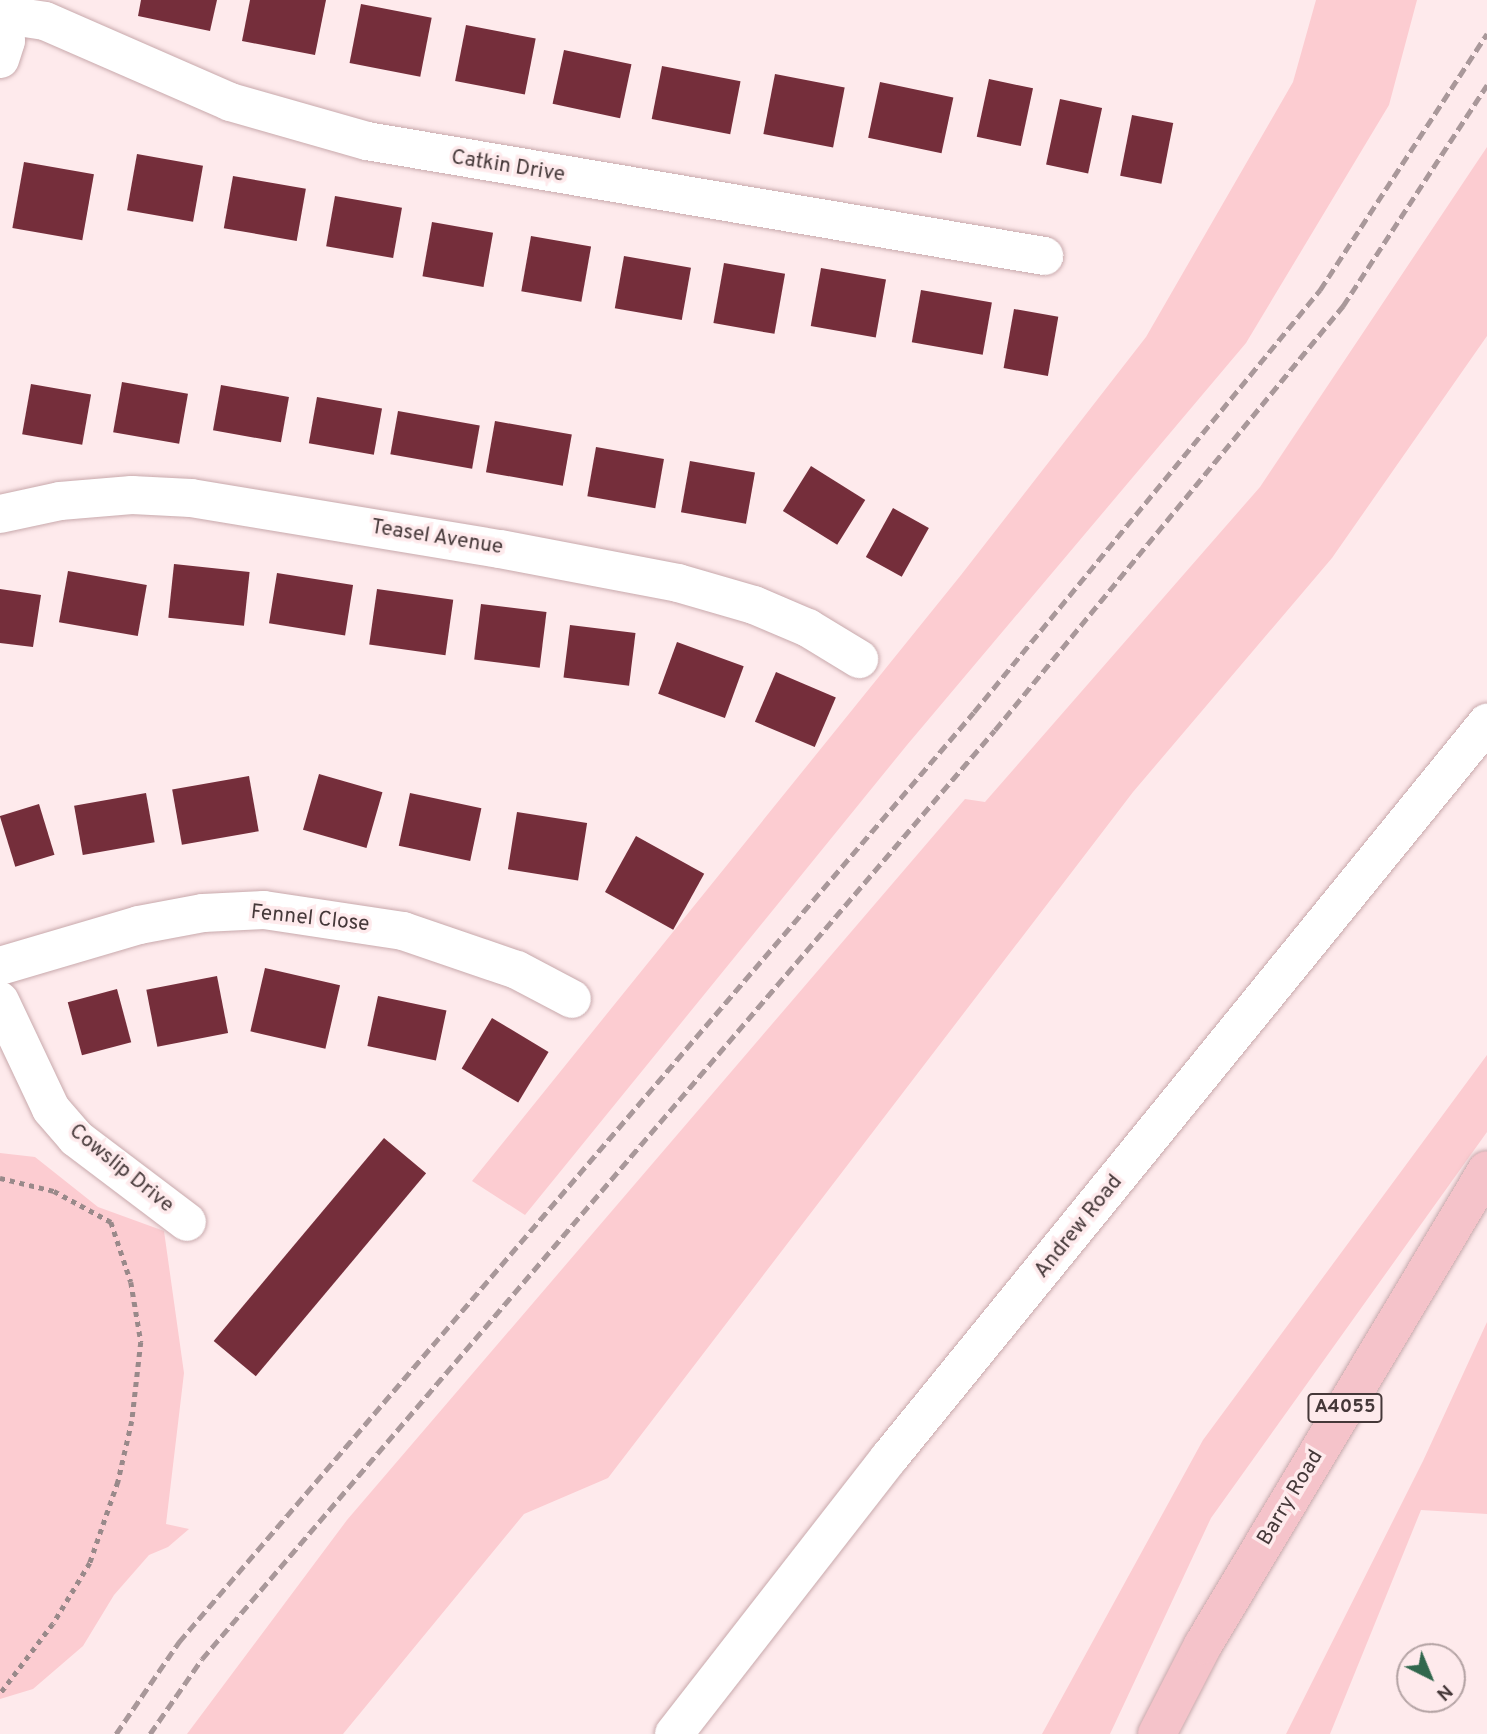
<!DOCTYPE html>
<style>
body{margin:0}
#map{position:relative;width:1487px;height:1734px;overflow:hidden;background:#feeaec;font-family:Overpass,sans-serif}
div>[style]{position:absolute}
.green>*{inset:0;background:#fcccd1}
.building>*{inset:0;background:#752e3b;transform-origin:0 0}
.path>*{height:4.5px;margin-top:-2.25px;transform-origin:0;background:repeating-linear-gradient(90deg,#99898a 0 5px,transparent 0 10px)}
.roads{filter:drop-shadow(0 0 2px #c8a9ac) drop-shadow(0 0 2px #c8a9ac)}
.minor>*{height:38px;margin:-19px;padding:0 19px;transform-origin:19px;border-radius:19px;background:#fff}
.major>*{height:38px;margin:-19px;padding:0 19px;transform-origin:19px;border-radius:19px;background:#f5c3ca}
.rail>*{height:5px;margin-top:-2.5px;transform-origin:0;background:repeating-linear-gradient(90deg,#a9989a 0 10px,transparent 0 15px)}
span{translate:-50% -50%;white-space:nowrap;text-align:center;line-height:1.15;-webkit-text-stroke:7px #feeaec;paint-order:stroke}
.shield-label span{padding:2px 5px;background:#feeaec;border:2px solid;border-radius:5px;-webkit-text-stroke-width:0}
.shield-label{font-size:19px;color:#453839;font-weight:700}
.street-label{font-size:21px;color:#453839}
.north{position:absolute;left:1396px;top:1643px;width:70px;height:70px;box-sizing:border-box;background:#feeaec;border:2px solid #b4a3a4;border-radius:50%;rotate:137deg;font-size:19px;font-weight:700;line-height:28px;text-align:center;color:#453839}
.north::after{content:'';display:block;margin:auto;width:24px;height:32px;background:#31674d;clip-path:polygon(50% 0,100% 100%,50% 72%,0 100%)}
</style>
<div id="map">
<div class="green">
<i style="clip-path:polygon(1316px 0,1417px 0,1389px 105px,1246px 343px,907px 745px,525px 1215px,472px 1181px,961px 575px,1146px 337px,1293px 82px)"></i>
<i style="clip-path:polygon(1487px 147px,1487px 336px,1332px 558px,1133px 792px,608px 1478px,524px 1514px,343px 1734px,187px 1734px,347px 1520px,965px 799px,985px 802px,1260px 487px)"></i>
<i style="clip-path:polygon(1487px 1055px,1487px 1132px,1211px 1518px,1110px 1734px,1042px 1734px,1203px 1440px)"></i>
<i style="clip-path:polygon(0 1153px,35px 1157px,98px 1207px,164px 1231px,184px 1373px,166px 1524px,189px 1529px,168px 1547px,149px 1555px,114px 1595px,83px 1646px,33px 1689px,0 1699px)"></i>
<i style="clip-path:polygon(1487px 1322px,1487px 1514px,1421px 1510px,1330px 1734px,1286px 1734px,1423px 1461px)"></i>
</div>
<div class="building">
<i style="clip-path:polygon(141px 0,217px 0,210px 31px,138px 16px)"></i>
<i style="clip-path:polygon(250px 0,326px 0,315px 55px,242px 41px)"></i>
<i style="left:361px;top:4px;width:72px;height:60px;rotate:11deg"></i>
<i style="left:466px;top:25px;width:71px;height:57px;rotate:11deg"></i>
<i style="left:564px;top:50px;width:69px;height:55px;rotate:12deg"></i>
<i style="left:662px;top:66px;width:80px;height:54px;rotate:11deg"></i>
<i style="left:775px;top:74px;width:71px;height:61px;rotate:11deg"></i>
<i style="left:989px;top:79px;width:45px;height:59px;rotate:12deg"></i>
<i style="left:880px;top:82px;width:75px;height:57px;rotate:12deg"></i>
<i style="left:1060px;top:99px;width:43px;height:67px;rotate:12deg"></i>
<i style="left:1132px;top:115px;width:42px;height:62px;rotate:11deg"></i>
<i style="left:137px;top:154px;width:67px;height:57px;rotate:10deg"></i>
<i style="left:24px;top:162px;width:71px;height:67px;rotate:10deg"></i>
<i style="left:233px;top:176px;width:74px;height:53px;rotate:10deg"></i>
<i style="left:335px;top:196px;width:68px;height:51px;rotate:10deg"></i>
<i style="left:432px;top:222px;width:62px;height:55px;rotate:10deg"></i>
<i style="left:531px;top:236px;width:61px;height:56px;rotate:10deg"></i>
<i style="left:624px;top:256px;width:68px;height:53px;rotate:10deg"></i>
<i style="left:724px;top:263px;width:62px;height:61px;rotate:10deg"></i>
<i style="left:821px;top:268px;width:66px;height:59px;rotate:10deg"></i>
<i style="left:921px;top:290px;width:72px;height:53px;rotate:10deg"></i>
<i style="left:1014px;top:309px;width:45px;height:60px;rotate:10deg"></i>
<i style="left:122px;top:382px;width:67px;height:51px;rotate:10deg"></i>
<i style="left:31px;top:384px;width:61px;height:51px;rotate:10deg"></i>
<i style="left:221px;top:385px;width:69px;height:46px;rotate:10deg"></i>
<i style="left:317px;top:397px;width:66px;height:47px;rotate:10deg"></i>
<i style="left:398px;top:411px;width:83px;height:44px;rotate:10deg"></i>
<i style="left:495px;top:421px;width:78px;height:52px;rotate:10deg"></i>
<i style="left:596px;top:447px;width:69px;height:50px;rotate:10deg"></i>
<i style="left:690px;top:461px;width:66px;height:52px;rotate:10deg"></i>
<i style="left:811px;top:466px;width:64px;height:53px;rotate:32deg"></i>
<i style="left:893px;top:508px;width:41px;height:56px;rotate:29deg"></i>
<i style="left:174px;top:564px;width:76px;height:54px;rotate:6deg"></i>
<i style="left:68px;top:571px;width:80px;height:52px;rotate:10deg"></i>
<i style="left:277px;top:573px;width:77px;height:51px;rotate:9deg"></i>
<i style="clip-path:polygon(0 589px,41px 595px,33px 647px,0 643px)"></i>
<i style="left:377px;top:589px;width:77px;height:56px;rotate:8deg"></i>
<i style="left:481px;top:604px;width:66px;height:56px;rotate:7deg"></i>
<i style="left:570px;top:625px;width:66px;height:53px;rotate:7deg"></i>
<i style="left:677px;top:642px;width:71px;height:55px;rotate:20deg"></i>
<i style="left:776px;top:672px;width:65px;height:54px;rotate:23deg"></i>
<i style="left:319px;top:774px;width:66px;height:58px;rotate:16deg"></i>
<i style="left:249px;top:776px;width:56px;height:78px;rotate:80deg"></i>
<i style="left:146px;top:793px;width:50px;height:73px;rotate:80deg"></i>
<i style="left:410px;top:793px;width:73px;height:54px;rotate:12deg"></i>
<i style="left:39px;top:804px;width:53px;height:41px;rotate:73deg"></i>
<i style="left:517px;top:812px;width:71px;height:58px;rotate:9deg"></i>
<i style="left:636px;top:836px;width:78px;height:64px;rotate:29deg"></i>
<i style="left:265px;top:968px;width:77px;height:65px;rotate:13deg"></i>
<i style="left:217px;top:976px;width:58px;height:72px;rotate:79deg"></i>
<i style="left:117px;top:989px;width:55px;height:51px;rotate:75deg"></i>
<i style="left:378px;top:996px;width:70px;height:51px;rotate:12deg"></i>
<i style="left:492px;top:1018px;width:66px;height:59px;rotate:31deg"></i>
<i style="left:384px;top:1138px;width:55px;height:265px;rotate:40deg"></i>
</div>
<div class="path">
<i style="left:0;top:1178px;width:56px;rotate:13.5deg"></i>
<i style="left:54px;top:1191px;width:65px;rotate:28.5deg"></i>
<i style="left:111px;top:1222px;width:63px;rotate:71.6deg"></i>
<i style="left:131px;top:1282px;width:61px;rotate:80.5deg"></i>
<i style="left:141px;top:1342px;width:80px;rotate:96.5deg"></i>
<i style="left:132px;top:1421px;width:63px;rotate:102.9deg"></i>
<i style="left:118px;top:1482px;width:86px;rotate:109.1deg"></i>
<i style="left:90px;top:1563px;width:71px;rotate:121.2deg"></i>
<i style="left:53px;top:1624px;width:88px;rotate:127.1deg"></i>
</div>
<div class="roads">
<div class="minor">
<i style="left:0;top:1px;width:40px;rotate:81.5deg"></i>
<i style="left:6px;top:41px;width:19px;rotate:108deg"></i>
<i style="left:5px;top:15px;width:40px;rotate:8.5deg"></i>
<i style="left:45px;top:21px;width:202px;rotate:23.6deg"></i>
<i style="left:230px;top:102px;width:142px;rotate:15.9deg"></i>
<i style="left:367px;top:141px;width:687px;rotate:9.64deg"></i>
<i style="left:0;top:514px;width:61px;rotate:-12.2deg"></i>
<i style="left:60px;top:501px;width:72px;rotate:-4.8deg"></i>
<i style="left:132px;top:495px;width:59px;rotate:2.9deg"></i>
<i style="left:191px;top:498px;width:313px;rotate:9.4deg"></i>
<i style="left:500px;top:549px;width:181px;rotate:10.8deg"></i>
<i style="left:678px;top:583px;width:79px;rotate:16.1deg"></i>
<i style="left:754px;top:605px;width:59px;rotate:23.1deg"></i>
<i style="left:808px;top:628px;width:60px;rotate:31.3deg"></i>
<i style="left:0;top:966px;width:145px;rotate:-16.4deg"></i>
<i style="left:139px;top:925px;width:65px;rotate:-10.6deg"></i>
<i style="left:203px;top:913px;width:61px;rotate:-2.8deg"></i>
<i style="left:264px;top:910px;width:141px;rotate:8.6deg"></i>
<i style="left:403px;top:931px;width:120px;rotate:18.9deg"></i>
<i style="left:517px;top:970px;width:62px;rotate:27.8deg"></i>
<i style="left:0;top:1001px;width:119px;rotate:64.7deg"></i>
<i style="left:51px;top:1109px;width:38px;rotate:49deg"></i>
<i style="left:76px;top:1138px;width:139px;rotate:37.1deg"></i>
<i style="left:674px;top:1734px;width:350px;rotate:-52.1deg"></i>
<i style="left:889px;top:1458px;width:948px;rotate:-50.87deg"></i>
</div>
<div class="major">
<i style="left:1157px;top:1734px;width:100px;rotate:-62.7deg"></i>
<i style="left:1203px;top:1645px;width:553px;rotate:-59.13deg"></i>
</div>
</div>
<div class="rail">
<i style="left:116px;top:1734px;width:112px;rotate:-55.6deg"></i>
<i style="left:179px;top:1642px;width:1223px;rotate:-49.47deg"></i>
<i style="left:974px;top:712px;width:546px;rotate:-50.65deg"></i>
<i style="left:1320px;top:290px;width:306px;rotate:-56.9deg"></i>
<i style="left:150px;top:1734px;width:91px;rotate:-55.3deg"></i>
<i style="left:202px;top:1659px;width:1221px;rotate:-49.52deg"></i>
<i style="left:995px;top:730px;width:549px;rotate:-50.62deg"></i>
<i style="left:1343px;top:306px;width:264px;rotate:-56.9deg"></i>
</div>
<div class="shield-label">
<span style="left:1345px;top:1408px">A4055</span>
</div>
<div class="street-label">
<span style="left:508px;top:167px;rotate:9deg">Catkin Drive</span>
<span style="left:437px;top:538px;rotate:9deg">Teasel Avenue</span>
<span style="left:310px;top:919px;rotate:6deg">Fennel Close</span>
<span style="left:121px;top:1169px;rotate:39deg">Cowslip Drive</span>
<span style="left:1079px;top:1227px;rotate:-51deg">Andrew Road</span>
<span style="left:1291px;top:1498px;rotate:-59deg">Barry Road</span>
</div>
<div class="north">N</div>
</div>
